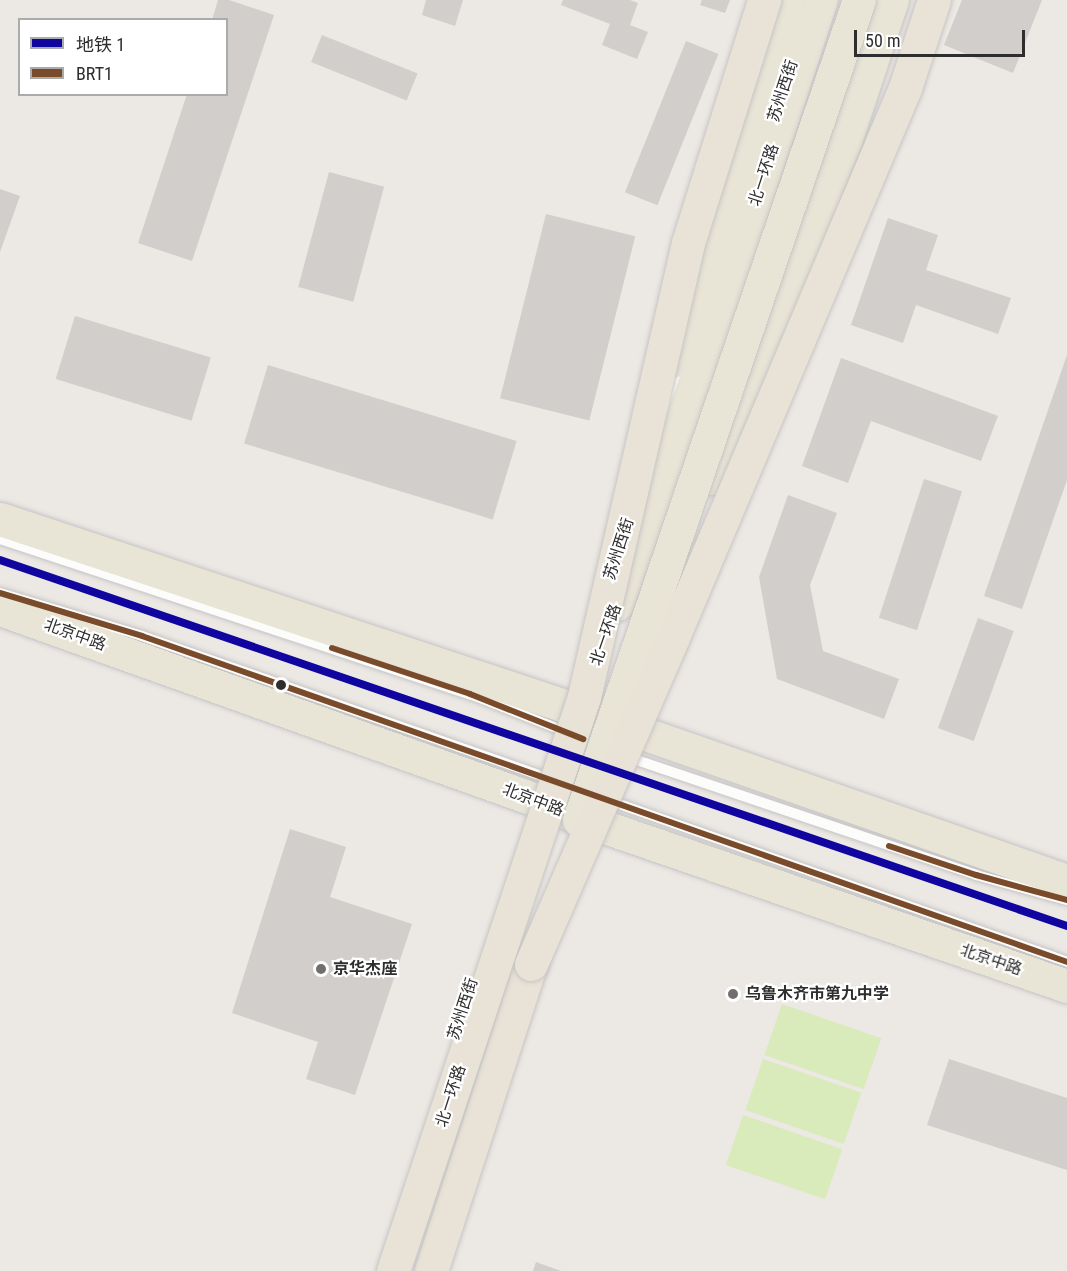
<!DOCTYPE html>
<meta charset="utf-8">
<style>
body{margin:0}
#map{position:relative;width:1067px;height:1271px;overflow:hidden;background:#ece8e4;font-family:"Roboto Condensed","Noto Sans SC",sans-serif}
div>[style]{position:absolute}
.pitch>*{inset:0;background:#d9eabb;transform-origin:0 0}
.building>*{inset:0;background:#d1cecb;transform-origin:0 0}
.roads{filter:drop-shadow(0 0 2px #c5c4c5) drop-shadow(0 0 2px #c5c4c5)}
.service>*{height:10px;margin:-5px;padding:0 5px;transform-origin:5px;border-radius:5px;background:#fcfcfb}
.secondary>*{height:30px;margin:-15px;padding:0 15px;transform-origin:15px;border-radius:15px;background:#fcfcfb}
.primary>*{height:33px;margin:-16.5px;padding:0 16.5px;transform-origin:16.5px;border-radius:16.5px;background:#e8e4d6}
.trunk>*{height:33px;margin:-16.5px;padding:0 16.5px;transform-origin:16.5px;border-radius:16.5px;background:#e9e2d6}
.bridges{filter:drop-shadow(0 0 2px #c6c5c4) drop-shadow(0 0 2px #c6c5c4)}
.primary-bridge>*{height:33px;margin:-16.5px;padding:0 16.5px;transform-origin:16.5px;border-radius:16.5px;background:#e8e4d6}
.trunk-bridge>*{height:33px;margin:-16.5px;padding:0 16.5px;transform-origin:16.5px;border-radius:16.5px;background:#e9e2d6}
.bus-1>*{height:6px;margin:-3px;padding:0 3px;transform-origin:3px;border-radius:3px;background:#7a4b2a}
.metro-1>*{height:8px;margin:-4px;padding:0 4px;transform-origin:4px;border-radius:4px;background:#10069f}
.dots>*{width:16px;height:16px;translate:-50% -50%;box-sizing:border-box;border:3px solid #fff;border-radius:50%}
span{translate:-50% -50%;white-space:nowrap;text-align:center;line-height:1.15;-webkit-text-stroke:4.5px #fff;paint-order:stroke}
.street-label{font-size:16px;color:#2e2e2e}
.poi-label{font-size:16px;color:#2e2e2e;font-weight:700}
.left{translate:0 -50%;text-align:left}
.legend{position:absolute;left:18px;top:18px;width:210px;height:78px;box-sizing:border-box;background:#fff;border:2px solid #ababab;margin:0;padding:8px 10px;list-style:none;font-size:18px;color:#2e2e2e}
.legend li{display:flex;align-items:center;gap:12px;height:30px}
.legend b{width:30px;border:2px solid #ababab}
.scale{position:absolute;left:854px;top:30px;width:171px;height:27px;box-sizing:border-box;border:3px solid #2e2e2e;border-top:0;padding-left:8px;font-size:18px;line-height:21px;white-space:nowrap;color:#2e2e2e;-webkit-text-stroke:4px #fff;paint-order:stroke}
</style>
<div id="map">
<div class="pitch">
<i style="left:782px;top:1004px;width:105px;height:54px;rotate:19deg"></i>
<i style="left:763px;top:1059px;width:104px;height:54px;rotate:19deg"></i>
<i style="left:743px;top:1115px;width:105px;height:53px;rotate:19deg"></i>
</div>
<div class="building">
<i style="clip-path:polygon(218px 0,229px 0,274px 15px,192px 261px,138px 243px,187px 94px,226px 94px,226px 20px,212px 20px)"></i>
<i style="clip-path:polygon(426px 0,463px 0,455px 26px,422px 15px)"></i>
<i style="clip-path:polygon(563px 0,630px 0,638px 3px,630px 25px,648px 32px,637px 59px,602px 45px,610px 24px,561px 5px)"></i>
<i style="clip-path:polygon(702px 0,730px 0,725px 13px,700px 5px)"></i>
<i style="clip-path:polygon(962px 0,1042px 0,1013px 73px,944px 45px)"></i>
<i style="left:322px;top:35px;width:103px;height:29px;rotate:22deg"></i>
<i style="left:686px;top:41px;width:35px;height:163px;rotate:22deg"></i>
<i style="left:329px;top:172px;width:57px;height:119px;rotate:15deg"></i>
<i style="clip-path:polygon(0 189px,20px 196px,0 252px)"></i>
<i style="left:546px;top:214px;width:92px;height:190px;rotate:14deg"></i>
<i style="clip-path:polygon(888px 218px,938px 235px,926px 270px,1011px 298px,998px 334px,916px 305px,903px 343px,851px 325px)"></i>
<i style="left:75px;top:316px;width:142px;height:66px;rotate:17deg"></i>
<i style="clip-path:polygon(1067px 355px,1067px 480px,1022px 609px,984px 596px)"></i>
<i style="clip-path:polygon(841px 358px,998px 416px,981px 461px,871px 421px,848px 483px,802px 466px)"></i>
<i style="left:268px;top:365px;width:260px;height:82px;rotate:17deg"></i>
<i style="left:924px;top:479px;width:40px;height:146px;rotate:18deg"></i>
<i style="clip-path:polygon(788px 495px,837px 513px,810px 585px,823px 651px,899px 679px,884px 719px,777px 679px,759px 577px)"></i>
<i style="left:978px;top:618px;width:38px;height:117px;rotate:20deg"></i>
<i style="clip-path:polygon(290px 829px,346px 847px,330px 897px,412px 924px,355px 1095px,306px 1079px,318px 1042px,232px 1013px)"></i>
<i style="clip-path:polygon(949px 1059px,1067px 1098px,1067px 1170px,927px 1125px)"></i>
<i style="clip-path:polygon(536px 1262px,561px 1271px,533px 1271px)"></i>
</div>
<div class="roads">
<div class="service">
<i style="left:0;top:539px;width:495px;rotate:18.3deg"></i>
<i style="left:470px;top:694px;width:106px;rotate:21.5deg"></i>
<i style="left:0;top:593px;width:148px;rotate:16.8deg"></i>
<i style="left:142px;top:636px;width:436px;rotate:19.3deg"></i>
<i style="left:625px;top:756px;width:371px;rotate:18.7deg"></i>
<i style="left:976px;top:875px;width:94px;rotate:15.4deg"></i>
<i style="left:605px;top:799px;width:490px;rotate:19.4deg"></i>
</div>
<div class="secondary">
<i style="left:658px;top:425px;width:92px;rotate:-69deg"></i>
</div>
<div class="primary">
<i style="left:676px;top:360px;width:117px;rotate:-74.7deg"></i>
<i style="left:707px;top:247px;width:260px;rotate:-72.1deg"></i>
<i style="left:711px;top:478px;width:363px;rotate:-68.3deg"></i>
<i style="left:845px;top:141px;width:149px;rotate:-71.6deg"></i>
<i style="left:0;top:519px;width:598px;rotate:18.31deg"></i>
<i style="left:568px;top:707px;width:528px;rotate:19.22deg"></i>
<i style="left:617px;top:604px;width:281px;rotate:-70.7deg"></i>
<i style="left:710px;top:339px;width:357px;rotate:-71.9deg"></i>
<i style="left:0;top:609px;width:572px;rotate:19.61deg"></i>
<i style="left:539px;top:801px;width:58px;rotate:22.2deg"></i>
<i style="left:593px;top:823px;width:501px;rotate:18.98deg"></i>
</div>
<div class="trunk">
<i style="left:431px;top:1271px;width:323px;rotate:-72deg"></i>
</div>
</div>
<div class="bridges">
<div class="primary-bridge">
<i style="left:579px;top:820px;width:866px;rotate:-71.15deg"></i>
</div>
<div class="trunk-bridge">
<i style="left:531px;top:964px;width:357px;rotate:-66.5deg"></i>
<i style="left:673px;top:637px;width:596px;rotate:-67.09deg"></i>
<i style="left:905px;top:88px;width:93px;rotate:-71.8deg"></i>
<i style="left:393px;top:1271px;width:605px;rotate:-71.6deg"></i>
<i style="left:584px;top:697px;width:466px;rotate:-77.1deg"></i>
<i style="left:688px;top:243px;width:255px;rotate:-72.6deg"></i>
</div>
</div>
<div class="bus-1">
<i style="left:0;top:593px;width:148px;rotate:16.8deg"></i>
<i style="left:142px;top:636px;width:981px;rotate:19.41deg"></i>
<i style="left:332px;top:648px;width:145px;rotate:18.4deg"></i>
<i style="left:470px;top:694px;width:122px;rotate:21.7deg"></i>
<i style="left:889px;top:846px;width:92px;rotate:18.4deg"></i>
<i style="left:976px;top:875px;width:94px;rotate:15.4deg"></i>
</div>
<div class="metro-1">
<i style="left:0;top:560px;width:1128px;rotate:18.93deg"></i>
</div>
<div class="dots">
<i style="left:281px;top:685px;background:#2e2e2e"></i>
<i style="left:321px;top:969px;background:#706f6e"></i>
<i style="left:733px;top:994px;background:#706f6e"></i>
</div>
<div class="street-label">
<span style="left:783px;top:91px;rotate:-72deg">苏州西街</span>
<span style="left:764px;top:175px;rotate:-72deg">北一环路</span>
<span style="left:619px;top:549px;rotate:-72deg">苏州西街</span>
<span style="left:75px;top:635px;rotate:20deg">北京中路</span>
<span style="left:606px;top:635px;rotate:-71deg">北一环路</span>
<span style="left:533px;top:800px;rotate:21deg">北京中路</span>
<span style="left:991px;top:960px;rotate:19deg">北京中路</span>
<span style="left:463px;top:1009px;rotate:-72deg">苏州西街</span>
<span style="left:451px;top:1096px;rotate:-72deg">北一环路</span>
</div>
<div class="poi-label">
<span class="left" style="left:333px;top:969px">京华杰座</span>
<span class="left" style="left:745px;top:994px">乌鲁木齐市第九中学</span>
</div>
<ul class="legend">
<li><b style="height:8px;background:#10069f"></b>地铁 1</li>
<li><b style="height:8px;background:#7a4b2a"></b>BRT1</li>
</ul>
<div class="scale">50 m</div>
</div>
